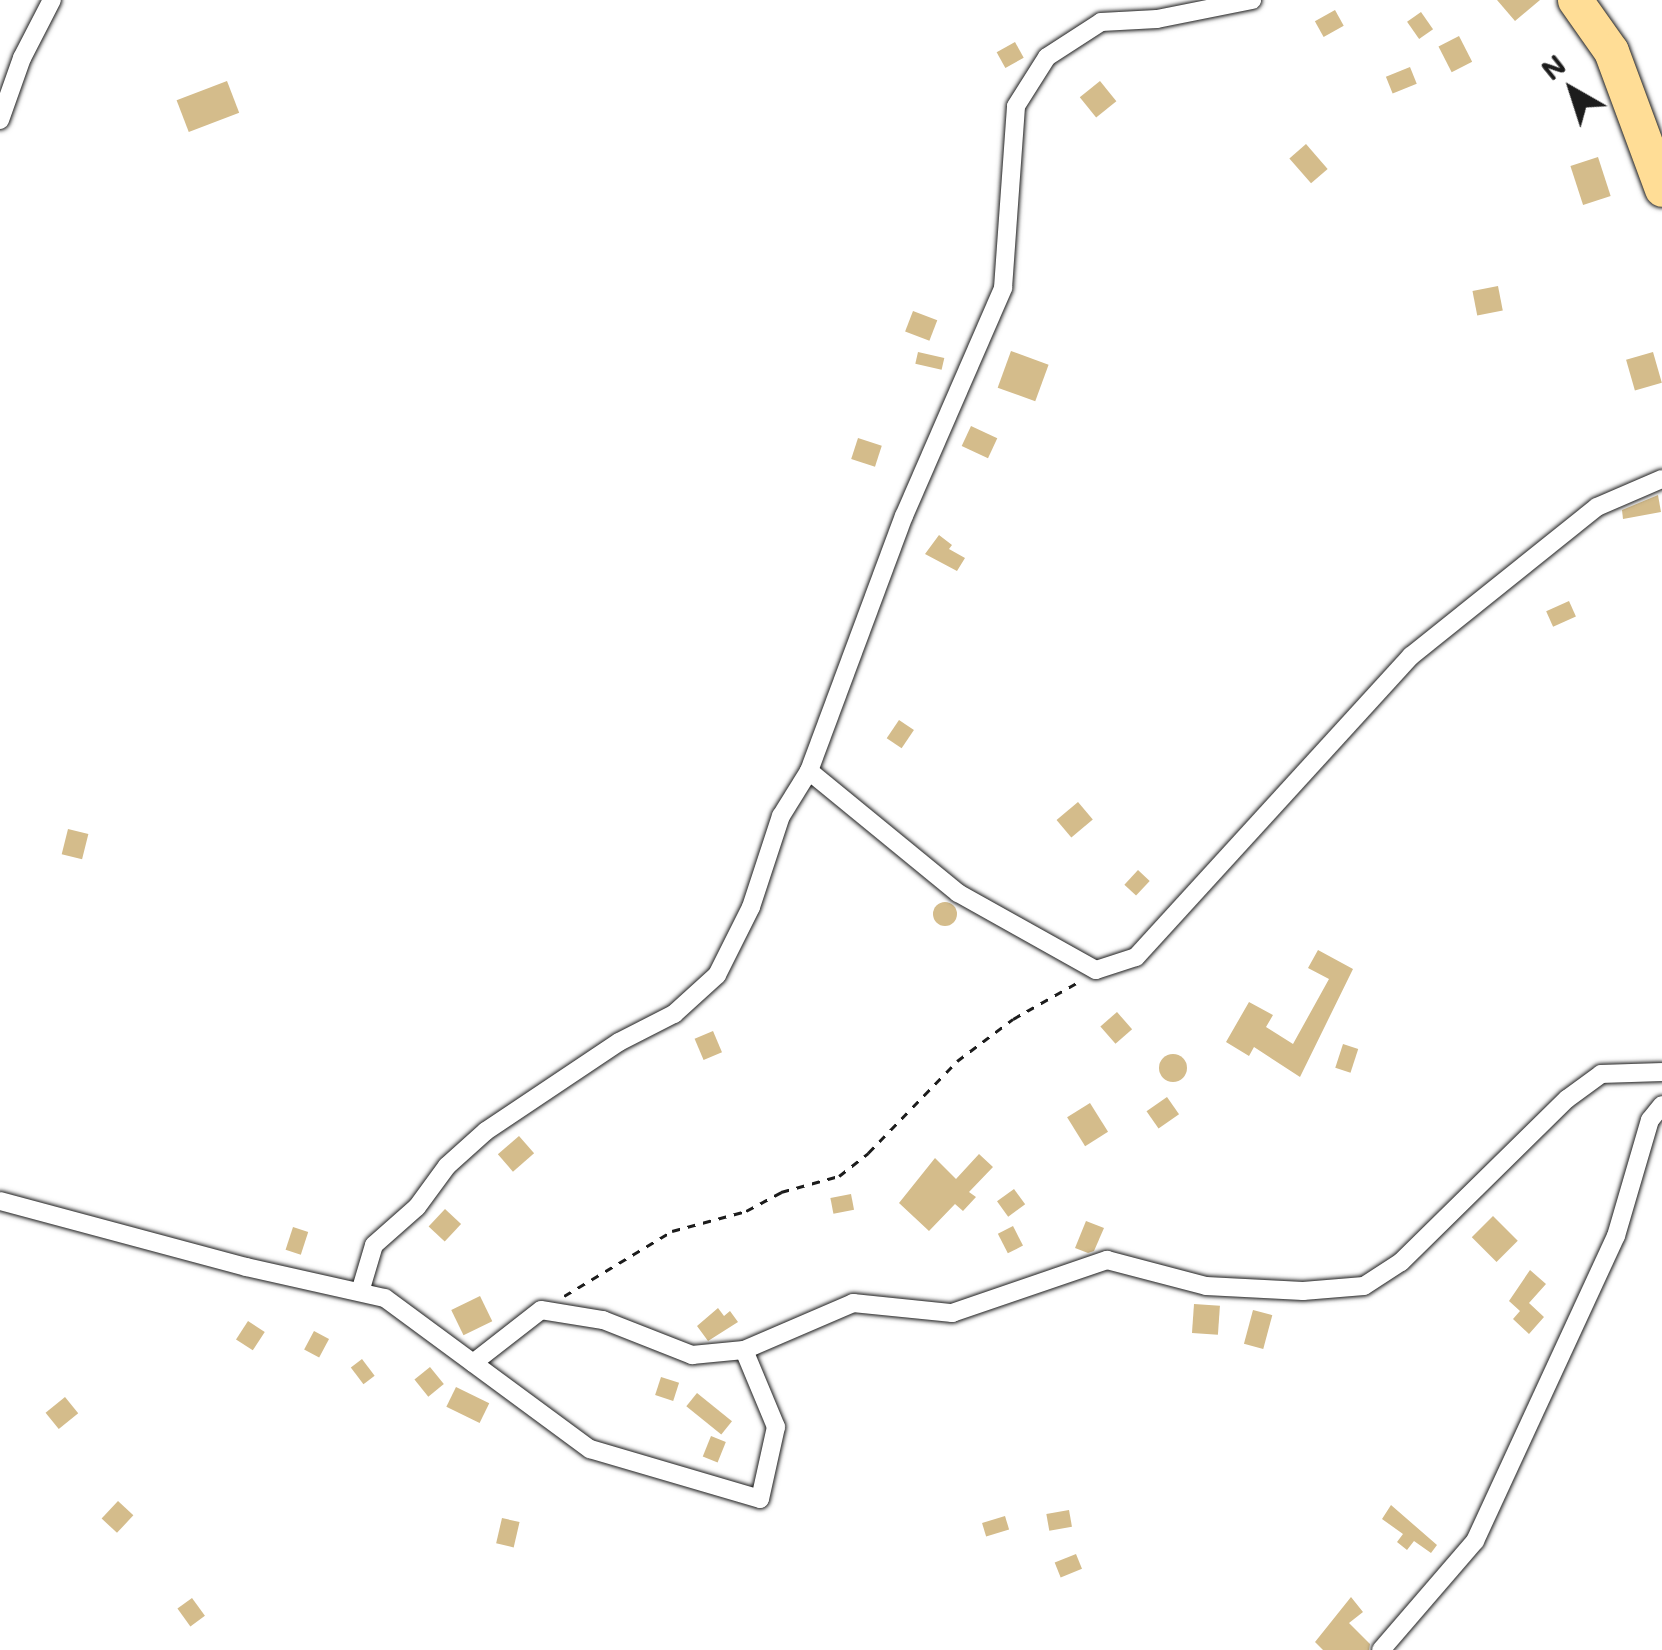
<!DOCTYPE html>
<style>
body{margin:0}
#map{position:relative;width:1662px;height:1650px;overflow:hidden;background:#fff;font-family:Mali,sans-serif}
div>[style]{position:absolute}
.building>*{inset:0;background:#d4bc8b;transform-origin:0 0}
.round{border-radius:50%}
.path>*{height:2.5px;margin-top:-1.25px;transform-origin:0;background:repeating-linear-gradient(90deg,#1c1c1c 0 8px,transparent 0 16px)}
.roads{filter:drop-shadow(0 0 2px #1c1c1c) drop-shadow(0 0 2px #1c1c1c)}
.street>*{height:18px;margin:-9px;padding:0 9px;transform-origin:9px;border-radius:9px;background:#fff}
.highway>*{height:35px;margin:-17.5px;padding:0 17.5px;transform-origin:17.5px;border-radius:17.5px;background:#ffdd96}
span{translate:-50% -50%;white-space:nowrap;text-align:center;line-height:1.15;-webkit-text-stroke:8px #fff;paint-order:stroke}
.north{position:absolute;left:1522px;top:40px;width:100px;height:100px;-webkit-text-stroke:8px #fff;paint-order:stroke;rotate:321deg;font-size:28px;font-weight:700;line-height:40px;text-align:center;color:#1c1c1c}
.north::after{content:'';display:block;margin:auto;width:35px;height:45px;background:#1c1c1c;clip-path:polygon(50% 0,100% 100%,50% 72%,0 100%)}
</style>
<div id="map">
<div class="building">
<i style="clip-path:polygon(1497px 0,1540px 0,1515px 21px)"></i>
<i style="left:1335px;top:10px;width:18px;height:23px;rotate:61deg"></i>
<i style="left:1421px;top:12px;width:21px;height:17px;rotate:55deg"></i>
<i style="left:1459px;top:36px;width:29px;height:23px;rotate:63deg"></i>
<i style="left:1015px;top:42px;width:18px;height:21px;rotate:61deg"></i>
<i style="left:1410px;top:67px;width:18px;height:26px;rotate:68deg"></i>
<i style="left:227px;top:81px;width:34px;height:54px;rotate:69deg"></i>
<i style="left:1100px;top:81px;width:26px;height:26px;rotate:51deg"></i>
<i style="left:1306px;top:144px;width:33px;height:22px;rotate:49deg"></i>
<i style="left:1598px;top:157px;width:41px;height:29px;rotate:72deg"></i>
<i style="left:1498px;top:286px;width:25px;height:26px;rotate:79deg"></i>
<i style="left:913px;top:311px;width:26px;height:22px;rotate:21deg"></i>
<i style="left:1011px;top:351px;width:40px;height:39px;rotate:20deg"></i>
<i style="left:918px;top:352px;width:27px;height:12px;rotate:13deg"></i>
<i style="left:1653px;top:352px;width:32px;height:28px;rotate:74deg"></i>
<i style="left:971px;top:426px;width:29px;height:22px;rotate:25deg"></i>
<i style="left:858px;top:438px;width:25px;height:22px;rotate:18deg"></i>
<i style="clip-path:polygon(1658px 495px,1661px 512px,1623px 519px,1622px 510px)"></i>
<i style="clip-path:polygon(939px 535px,952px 545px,949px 549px,965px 558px,957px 571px,925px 554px)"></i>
<i style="left:1569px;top:601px;width:17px;height:25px;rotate:66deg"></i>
<i style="left:899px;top:720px;width:18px;height:22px;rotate:34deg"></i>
<i style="left:1078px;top:802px;width:23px;height:28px;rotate:50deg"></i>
<i style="left:68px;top:829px;width:21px;height:26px;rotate:14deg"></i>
<i style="left:1138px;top:870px;width:16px;height:20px;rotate:43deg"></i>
<i class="round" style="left:933px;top:902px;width:24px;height:24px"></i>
<i style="clip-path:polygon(1318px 950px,1353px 969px,1300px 1077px,1254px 1047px,1249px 1056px,1226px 1042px,1249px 1002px,1273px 1015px,1266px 1027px,1293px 1044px,1329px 979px,1308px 968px)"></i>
<i style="left:1117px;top:1012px;width:23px;height:22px;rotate:49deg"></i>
<i style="left:713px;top:1031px;width:23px;height:20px;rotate:67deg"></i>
<i style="left:1343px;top:1044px;width:16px;height:25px;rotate:18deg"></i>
<i class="round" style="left:1159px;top:1054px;width:28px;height:28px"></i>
<i style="left:1167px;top:1097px;width:21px;height:25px;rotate:55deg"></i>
<i style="left:1090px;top:1103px;width:34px;height:27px;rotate:58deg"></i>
<i style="left:519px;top:1136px;width:23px;height:28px;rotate:49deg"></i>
<i style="clip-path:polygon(979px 1154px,993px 1167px,969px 1192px,976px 1197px,963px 1211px,955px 1204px,929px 1231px,899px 1203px,935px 1158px,956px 1179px)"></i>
<i style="left:1014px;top:1189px;width:19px;height:21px;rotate:54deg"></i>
<i style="left:851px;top:1194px;width:16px;height:21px;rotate:79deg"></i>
<i style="left:445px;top:1209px;width:22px;height:24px;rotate:43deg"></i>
<i style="left:1493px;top:1216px;width:35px;height:30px;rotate:45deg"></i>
<i style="clip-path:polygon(1086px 1221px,1104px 1228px,1094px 1251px,1088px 1253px,1075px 1248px)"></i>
<i style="left:1013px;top:1226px;width:22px;height:17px;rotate:63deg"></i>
<i style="left:293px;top:1227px;width:16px;height:24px;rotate:18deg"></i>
<i style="clip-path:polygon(1530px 1270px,1546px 1284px,1529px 1303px,1544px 1317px,1529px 1334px,1513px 1319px,1520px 1311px,1509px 1301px)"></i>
<i style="left:480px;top:1296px;width:28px;height:32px;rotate:64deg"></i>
<i style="left:1194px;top:1304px;width:26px;height:29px;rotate:4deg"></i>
<i style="clip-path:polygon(718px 1308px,724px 1316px,730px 1311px,738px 1322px,708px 1341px,697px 1326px)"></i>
<i style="left:1253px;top:1310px;width:20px;height:35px;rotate:15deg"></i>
<i style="left:248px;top:1321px;width:20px;height:22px;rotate:33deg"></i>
<i style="left:314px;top:1331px;width:17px;height:21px;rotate:28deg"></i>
<i style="left:362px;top:1359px;width:21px;height:14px;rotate:53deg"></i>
<i style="left:430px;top:1367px;width:22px;height:20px;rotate:51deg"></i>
<i style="left:661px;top:1377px;width:19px;height:19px;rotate:18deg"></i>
<i style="left:456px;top:1387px;width:37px;height:22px;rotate:26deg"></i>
<i style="left:697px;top:1393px;width:45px;height:17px;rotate:39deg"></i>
<i style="left:65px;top:1397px;width:21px;height:25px;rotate:51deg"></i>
<i style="left:711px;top:1436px;width:16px;height:22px;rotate:22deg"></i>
<i style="left:118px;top:1501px;width:21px;height:24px;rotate:43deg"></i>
<i style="clip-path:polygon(1391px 1505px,1437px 1545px,1431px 1553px,1414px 1541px,1407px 1550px,1397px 1542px,1403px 1534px,1382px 1519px)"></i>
<i style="left:1069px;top:1510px;width:17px;height:23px;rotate:80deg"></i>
<i style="left:1005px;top:1516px;width:14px;height:24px;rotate:73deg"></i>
<i style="left:502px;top:1518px;width:18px;height:26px;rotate:13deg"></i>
<i style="left:1076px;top:1554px;width:16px;height:23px;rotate:68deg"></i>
<i style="clip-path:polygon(1351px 1597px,1363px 1612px,1349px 1623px,1370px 1644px,1369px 1650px,1323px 1650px,1315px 1642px)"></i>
<i style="left:192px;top:1598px;width:22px;height:18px;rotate:54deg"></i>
</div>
<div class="path">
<i style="left:564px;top:1296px;width:126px;rotate:-31deg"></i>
<i style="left:672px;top:1231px;width:77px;rotate:-15.1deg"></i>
<i style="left:746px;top:1211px;width:40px;rotate:-28deg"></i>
<i style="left:781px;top:1192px;width:60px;rotate:-15.4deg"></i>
<i style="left:839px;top:1176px;width:37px;rotate:-38deg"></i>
<i style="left:868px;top:1153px;width:128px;rotate:-45.9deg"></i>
<i style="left:957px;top:1061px;width:70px;rotate:-36.9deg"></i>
<i style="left:1013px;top:1019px;width:79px;rotate:-29.5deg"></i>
</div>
<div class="roads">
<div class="street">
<i style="left:0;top:120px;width:66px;rotate:-70.5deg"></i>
<i style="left:22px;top:58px;width:65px;rotate:-62.7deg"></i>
<i style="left:809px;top:771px;width:193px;rotate:39.3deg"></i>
<i style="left:958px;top:893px;width:158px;rotate:29.2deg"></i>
<i style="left:1096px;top:970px;width:42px;rotate:-18deg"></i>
<i style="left:1136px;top:957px;width:408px;rotate:-47.6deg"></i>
<i style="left:1411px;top:656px;width:238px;rotate:-38.7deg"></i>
<i style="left:1597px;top:507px;width:71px;rotate:-23.3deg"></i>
<i style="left:0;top:1201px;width:255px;rotate:15deg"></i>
<i style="left:246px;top:1267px;width:142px;rotate:12.6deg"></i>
<i style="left:385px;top:1298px;width:255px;rotate:36.4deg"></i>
<i style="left:590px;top:1449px;width:177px;rotate:16.4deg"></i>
<i style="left:760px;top:1499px;width:74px;rotate:-77.5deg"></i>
<i style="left:776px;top:1427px;width:83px;rotate:-112.6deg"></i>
<i style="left:360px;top:1292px;width:49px;rotate:-73.4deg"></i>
<i style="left:374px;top:1245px;width:57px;rotate:-41.5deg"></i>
<i style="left:417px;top:1207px;width:51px;rotate:-53.8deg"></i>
<i style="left:447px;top:1166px;width:52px;rotate:-41.9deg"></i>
<i style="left:486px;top:1131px;width:160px;rotate:-33.8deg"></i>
<i style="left:619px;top:1042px;width:62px;rotate:-27deg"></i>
<i style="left:674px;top:1014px;width:58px;rotate:-42.2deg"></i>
<i style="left:717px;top:975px;width:76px;rotate:-63.4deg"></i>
<i style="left:751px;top:907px;width:96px;rotate:-71.8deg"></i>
<i style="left:781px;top:816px;width:53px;rotate:-58.1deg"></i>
<i style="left:809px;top:771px;width:272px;rotate:-69.6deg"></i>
<i style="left:904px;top:516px;width:249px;rotate:-66.5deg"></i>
<i style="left:1003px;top:288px;width:182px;rotate:-85.9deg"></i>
<i style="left:1016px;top:106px;width:58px;rotate:-57.7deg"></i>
<i style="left:1047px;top:57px;width:64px;rotate:-32.9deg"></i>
<i style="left:1101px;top:22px;width:56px;rotate:-3.1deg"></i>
<i style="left:1157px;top:19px;width:97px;rotate:-11.3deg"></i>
<i style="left:473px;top:1363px;width:86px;rotate:-37.9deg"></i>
<i style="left:541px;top:1310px;width:63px;rotate:9.2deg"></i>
<i style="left:603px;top:1320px;width:96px;rotate:21.5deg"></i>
<i style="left:692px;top:1355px;width:52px;rotate:-5.5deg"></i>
<i style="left:744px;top:1350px;width:119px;rotate:-23.3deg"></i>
<i style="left:853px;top:1303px;width:100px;rotate:5.8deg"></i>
<i style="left:952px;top:1313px;width:164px;rotate:-18.9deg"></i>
<i style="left:1107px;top:1260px;width:102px;rotate:14.7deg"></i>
<i style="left:1206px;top:1286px;width:97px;rotate:3deg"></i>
<i style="left:1303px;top:1291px;width:61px;rotate:-4.7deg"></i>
<i style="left:1364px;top:1286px;width:44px;rotate:-33deg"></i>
<i style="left:1401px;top:1262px;width:233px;rotate:-44.5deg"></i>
<i style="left:1567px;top:1099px;width:42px;rotate:-36.3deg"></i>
<i style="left:1601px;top:1074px;width:61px;rotate:-1.9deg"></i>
<i style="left:1381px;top:1650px;width:144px;rotate:-49.2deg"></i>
<i style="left:1475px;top:1541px;width:336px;rotate:-65.2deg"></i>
<i style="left:1616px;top:1236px;width:121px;rotate:-73.7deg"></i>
<i style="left:1650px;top:1120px;width:19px;rotate:-51deg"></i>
</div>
<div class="highway">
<i style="left:1575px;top:0;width:62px;rotate:54.8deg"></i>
<i style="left:1611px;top:51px;width:147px;rotate:69.7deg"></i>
</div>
</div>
<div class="north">N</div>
</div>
